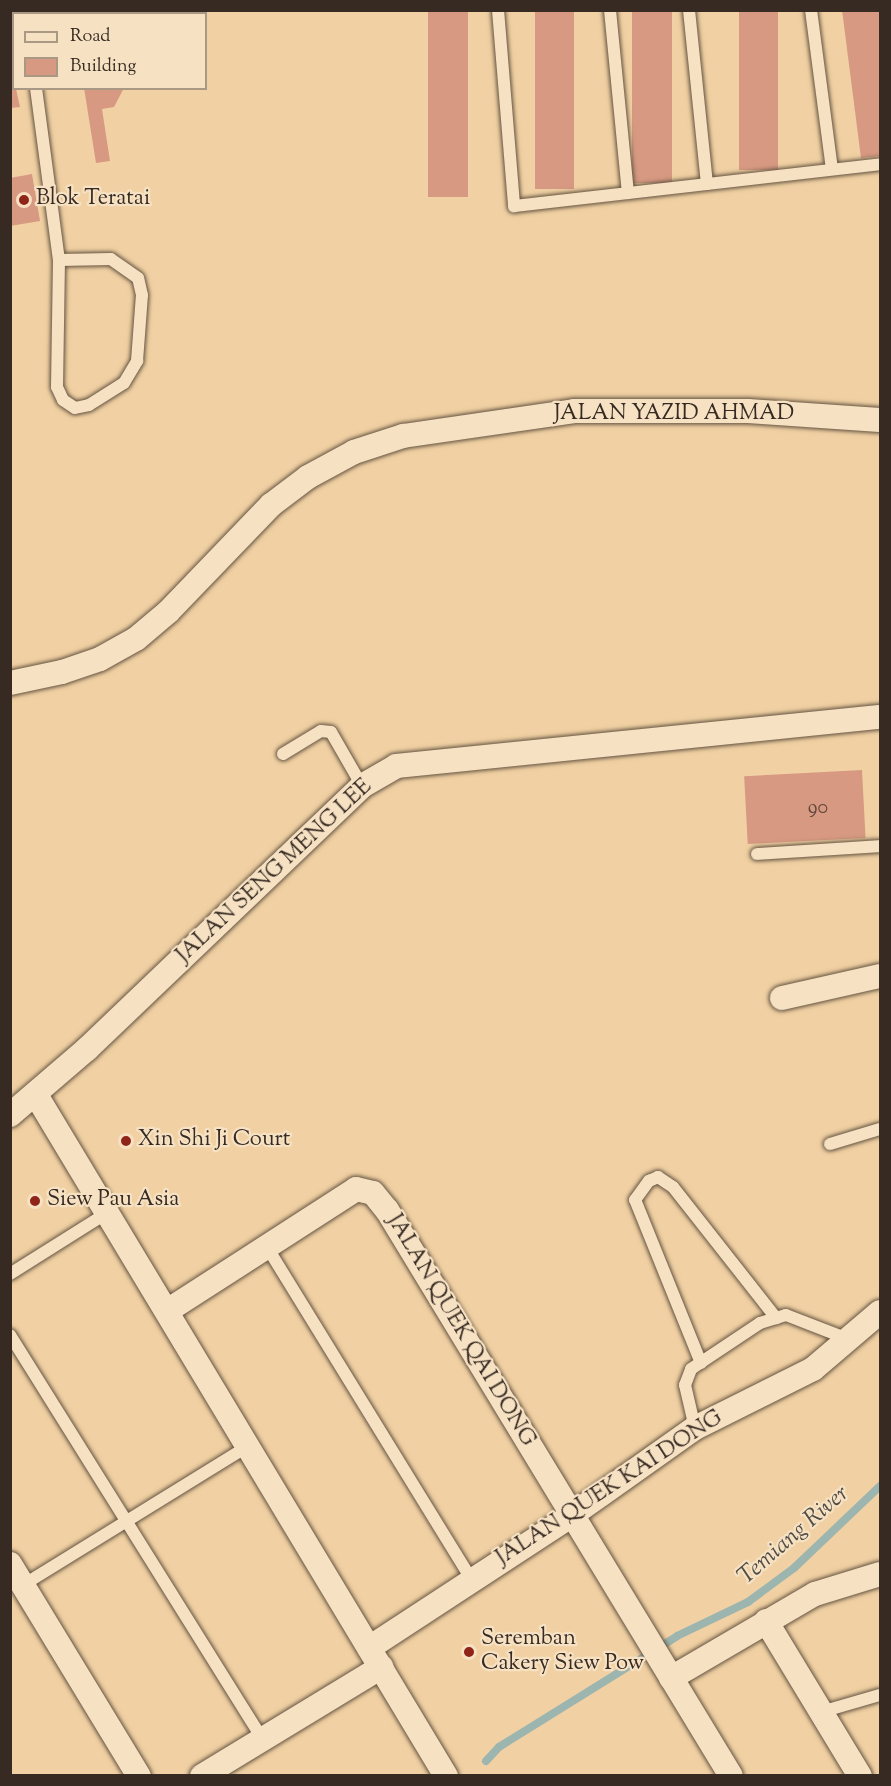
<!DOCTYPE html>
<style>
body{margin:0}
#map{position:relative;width:891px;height:1786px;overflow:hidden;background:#f1d1a3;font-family:"Sorts Mill Goudy",serif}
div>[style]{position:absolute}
.stream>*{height:8px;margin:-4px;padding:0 4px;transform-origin:4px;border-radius:4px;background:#9db5af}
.building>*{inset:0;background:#d79982;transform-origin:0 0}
.roads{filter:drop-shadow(0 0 2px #655442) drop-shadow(0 0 2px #655442)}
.lane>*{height:12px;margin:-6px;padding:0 6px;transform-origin:6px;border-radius:6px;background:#f6e1c3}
.street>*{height:24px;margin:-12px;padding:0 12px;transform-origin:12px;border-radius:12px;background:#f6e1c3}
.dots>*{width:16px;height:16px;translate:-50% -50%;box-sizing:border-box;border:3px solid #f6e1c3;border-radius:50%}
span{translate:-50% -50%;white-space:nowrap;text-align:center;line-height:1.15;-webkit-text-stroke:4.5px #f6e1c3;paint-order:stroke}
.number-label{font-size:20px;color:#5e463a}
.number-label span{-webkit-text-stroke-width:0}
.poi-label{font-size:22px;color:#362a22}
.left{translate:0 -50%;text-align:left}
.street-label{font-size:22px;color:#362a22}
.water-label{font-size:24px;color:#504d45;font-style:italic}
.frame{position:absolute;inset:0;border:12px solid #362a22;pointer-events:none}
.legend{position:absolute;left:12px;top:12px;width:195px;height:78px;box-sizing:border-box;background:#f6e1c3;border:2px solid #a99883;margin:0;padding:8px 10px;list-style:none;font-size:18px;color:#362a22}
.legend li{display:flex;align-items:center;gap:12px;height:30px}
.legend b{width:30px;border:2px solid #a99883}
</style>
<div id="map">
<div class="stream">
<i style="left:486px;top:1761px;width:19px;rotate:-47deg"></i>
<i style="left:499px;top:1747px;width:210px;rotate:-31.9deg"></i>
<i style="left:677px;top:1636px;width:79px;rotate:-25.6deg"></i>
<i style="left:748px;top:1602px;width:57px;rotate:-36.5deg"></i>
<i style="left:794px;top:1568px;width:119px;rotate:-43.6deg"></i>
</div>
<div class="building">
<i style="left:428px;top:10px;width:40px;height:187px"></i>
<i style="left:535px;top:10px;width:39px;height:179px"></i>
<i style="left:632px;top:10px;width:40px;height:173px"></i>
<i style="left:739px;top:10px;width:39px;height:160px"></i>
<i style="clip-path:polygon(842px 10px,880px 10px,880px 156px,861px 158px)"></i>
<i style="clip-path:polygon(10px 62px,20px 107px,10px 108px)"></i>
<i style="clip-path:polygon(84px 88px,124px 88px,114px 107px,102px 109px,110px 161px,96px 163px)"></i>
<i style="clip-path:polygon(32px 174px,40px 221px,10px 226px,10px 178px)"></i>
<i style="left:862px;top:770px;width:68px;height:118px;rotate:87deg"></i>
</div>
<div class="roads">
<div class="lane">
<i style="left:25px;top:10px;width:4px;rotate:90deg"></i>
<i style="left:498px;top:10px;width:197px;rotate:85.3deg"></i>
<i style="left:514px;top:206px;width:368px;rotate:-6.5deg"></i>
<i style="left:610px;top:10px;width:184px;rotate:84.4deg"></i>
<i style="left:689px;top:10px;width:175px;rotate:84.1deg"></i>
<i style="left:811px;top:10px;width:160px;rotate:82.5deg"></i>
<i style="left:36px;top:88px;width:174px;rotate:82.4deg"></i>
<i style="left:59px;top:260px;width:127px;rotate:90.9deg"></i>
<i style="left:57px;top:387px;width:14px;rotate:65deg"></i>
<i style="left:63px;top:400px;width:14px;rotate:34deg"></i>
<i style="left:75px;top:408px;width:14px;rotate:-12deg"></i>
<i style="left:89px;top:405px;width:41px;rotate:-32.2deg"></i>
<i style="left:124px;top:383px;width:26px;rotate:-59deg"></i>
<i style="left:137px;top:361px;width:66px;rotate:-85.7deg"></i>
<i style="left:142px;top:295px;width:17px;rotate:-103deg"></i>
<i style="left:138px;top:278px;width:33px;rotate:-145deg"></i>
<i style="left:111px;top:259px;width:52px;rotate:178.9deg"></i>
<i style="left:283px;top:754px;width:44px;rotate:-31.2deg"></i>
<i style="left:321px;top:731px;width:10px;rotate:6deg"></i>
<i style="left:331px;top:732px;width:62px;rotate:60.1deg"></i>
<i style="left:757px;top:854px;width:123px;rotate:-3.7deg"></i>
<i style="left:830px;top:1144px;width:52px;rotate:-16.7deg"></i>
<i style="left:267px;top:1247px;width:391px;rotate:58.4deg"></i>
<i style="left:10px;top:1274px;width:115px;rotate:-32.2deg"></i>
<i style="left:10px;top:1335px;width:476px;rotate:58deg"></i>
<i style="left:701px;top:1363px;width:176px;rotate:-112deg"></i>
<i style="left:635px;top:1200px;width:24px;rotate:-54deg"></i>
<i style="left:649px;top:1181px;width:10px;rotate:-24deg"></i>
<i style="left:658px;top:1177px;width:18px;rotate:34deg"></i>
<i style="left:673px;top:1187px;width:167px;rotate:51.8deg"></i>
<i style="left:695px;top:1428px;width:44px;rotate:-103.1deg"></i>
<i style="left:685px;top:1385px;width:17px;rotate:-69deg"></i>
<i style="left:691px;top:1369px;width:83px;rotate:-33.7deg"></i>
<i style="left:760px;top:1323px;width:27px;rotate:-17deg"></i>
<i style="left:786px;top:1315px;width:66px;rotate:21.2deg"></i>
<i style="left:23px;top:1585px;width:264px;rotate:-31.7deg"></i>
<i style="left:821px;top:1712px;width:61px;rotate:-16.1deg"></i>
</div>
<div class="street">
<i style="left:10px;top:683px;width:53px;rotate:-11.9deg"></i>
<i style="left:62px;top:672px;width:40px;rotate:-18.9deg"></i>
<i style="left:100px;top:659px;width:41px;rotate:-29.1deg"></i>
<i style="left:136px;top:639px;width:42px;rotate:-40.2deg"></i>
<i style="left:168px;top:612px;width:149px;rotate:-46.1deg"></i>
<i style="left:271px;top:505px;width:46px;rotate:-37.1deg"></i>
<i style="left:308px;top:477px;width:52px;rotate:-28.5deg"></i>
<i style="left:354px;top:452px;width:52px;rotate:-18.1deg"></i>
<i style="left:403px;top:436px;width:173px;rotate:-8.3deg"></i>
<i style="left:574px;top:411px;width:174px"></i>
<i style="left:748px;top:411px;width:132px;rotate:3.9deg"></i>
<i style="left:782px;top:998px;width:100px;rotate:-12.7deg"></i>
<i style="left:36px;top:1095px;width:795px;rotate:58.95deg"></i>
<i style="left:10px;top:1115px;width:101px;rotate:-40.6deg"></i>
<i style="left:87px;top:1049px;width:381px;rotate:-43.7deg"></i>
<i style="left:362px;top:786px;width:39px;rotate:-30deg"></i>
<i style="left:396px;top:766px;width:486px;rotate:-5.8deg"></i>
<i style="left:167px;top:1311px;width:225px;rotate:-32.8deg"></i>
<i style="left:356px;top:1189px;width:17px;rotate:13deg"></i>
<i style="left:373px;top:1193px;width:22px;rotate:51deg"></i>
<i style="left:387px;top:1210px;width:662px;rotate:58.71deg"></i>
<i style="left:10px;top:1564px;width:248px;rotate:58.7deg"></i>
<i style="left:766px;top:1621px;width:181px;rotate:58.8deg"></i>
<i style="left:369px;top:1648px;width:243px;rotate:-33.2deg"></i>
<i style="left:572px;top:1515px;width:151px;rotate:-35.3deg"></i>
<i style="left:695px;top:1428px;width:132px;rotate:-26.6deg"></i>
<i style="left:813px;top:1369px;width:88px;rotate:-40.4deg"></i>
<i style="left:671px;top:1678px;width:167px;rotate:-30.3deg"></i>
<i style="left:815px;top:1594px;width:68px;rotate:-17.1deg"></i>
<i style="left:202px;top:1776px;width:210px;rotate:-31.3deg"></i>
</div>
</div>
<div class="dots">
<i style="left:24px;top:200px;background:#8f2418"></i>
<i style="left:126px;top:1141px;background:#8f2418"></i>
<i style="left:35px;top:1201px;background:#8f2418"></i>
<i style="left:469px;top:1652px;background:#8f2418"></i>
</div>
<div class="number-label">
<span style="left:818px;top:808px">90</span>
</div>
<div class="poi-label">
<span class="left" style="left:36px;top:200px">Blok Teratai</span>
<span class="left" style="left:138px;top:1141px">Xin Shi Ji Court</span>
<span class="left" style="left:47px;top:1201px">Siew Pau Asia</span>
<span class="left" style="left:481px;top:1652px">Seremban<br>Cakery Siew Pow</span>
</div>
<div class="street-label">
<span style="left:674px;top:415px">JALAN YAZID AHMAD</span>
<span style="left:275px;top:872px;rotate:-43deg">JALAN SENG MENG LEE</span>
<span style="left:460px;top:1331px;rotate:59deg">JALAN QUEK QAI DONG</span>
<span style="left:610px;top:1489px;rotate:-33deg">JALAN QUEK KAI DONG</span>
</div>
<div class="water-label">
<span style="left:794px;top:1536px;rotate:-41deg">Temiang River</span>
</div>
<div class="frame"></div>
<ul class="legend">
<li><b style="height:8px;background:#f6e1c3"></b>Road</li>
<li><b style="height:16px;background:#d79982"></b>Building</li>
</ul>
</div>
